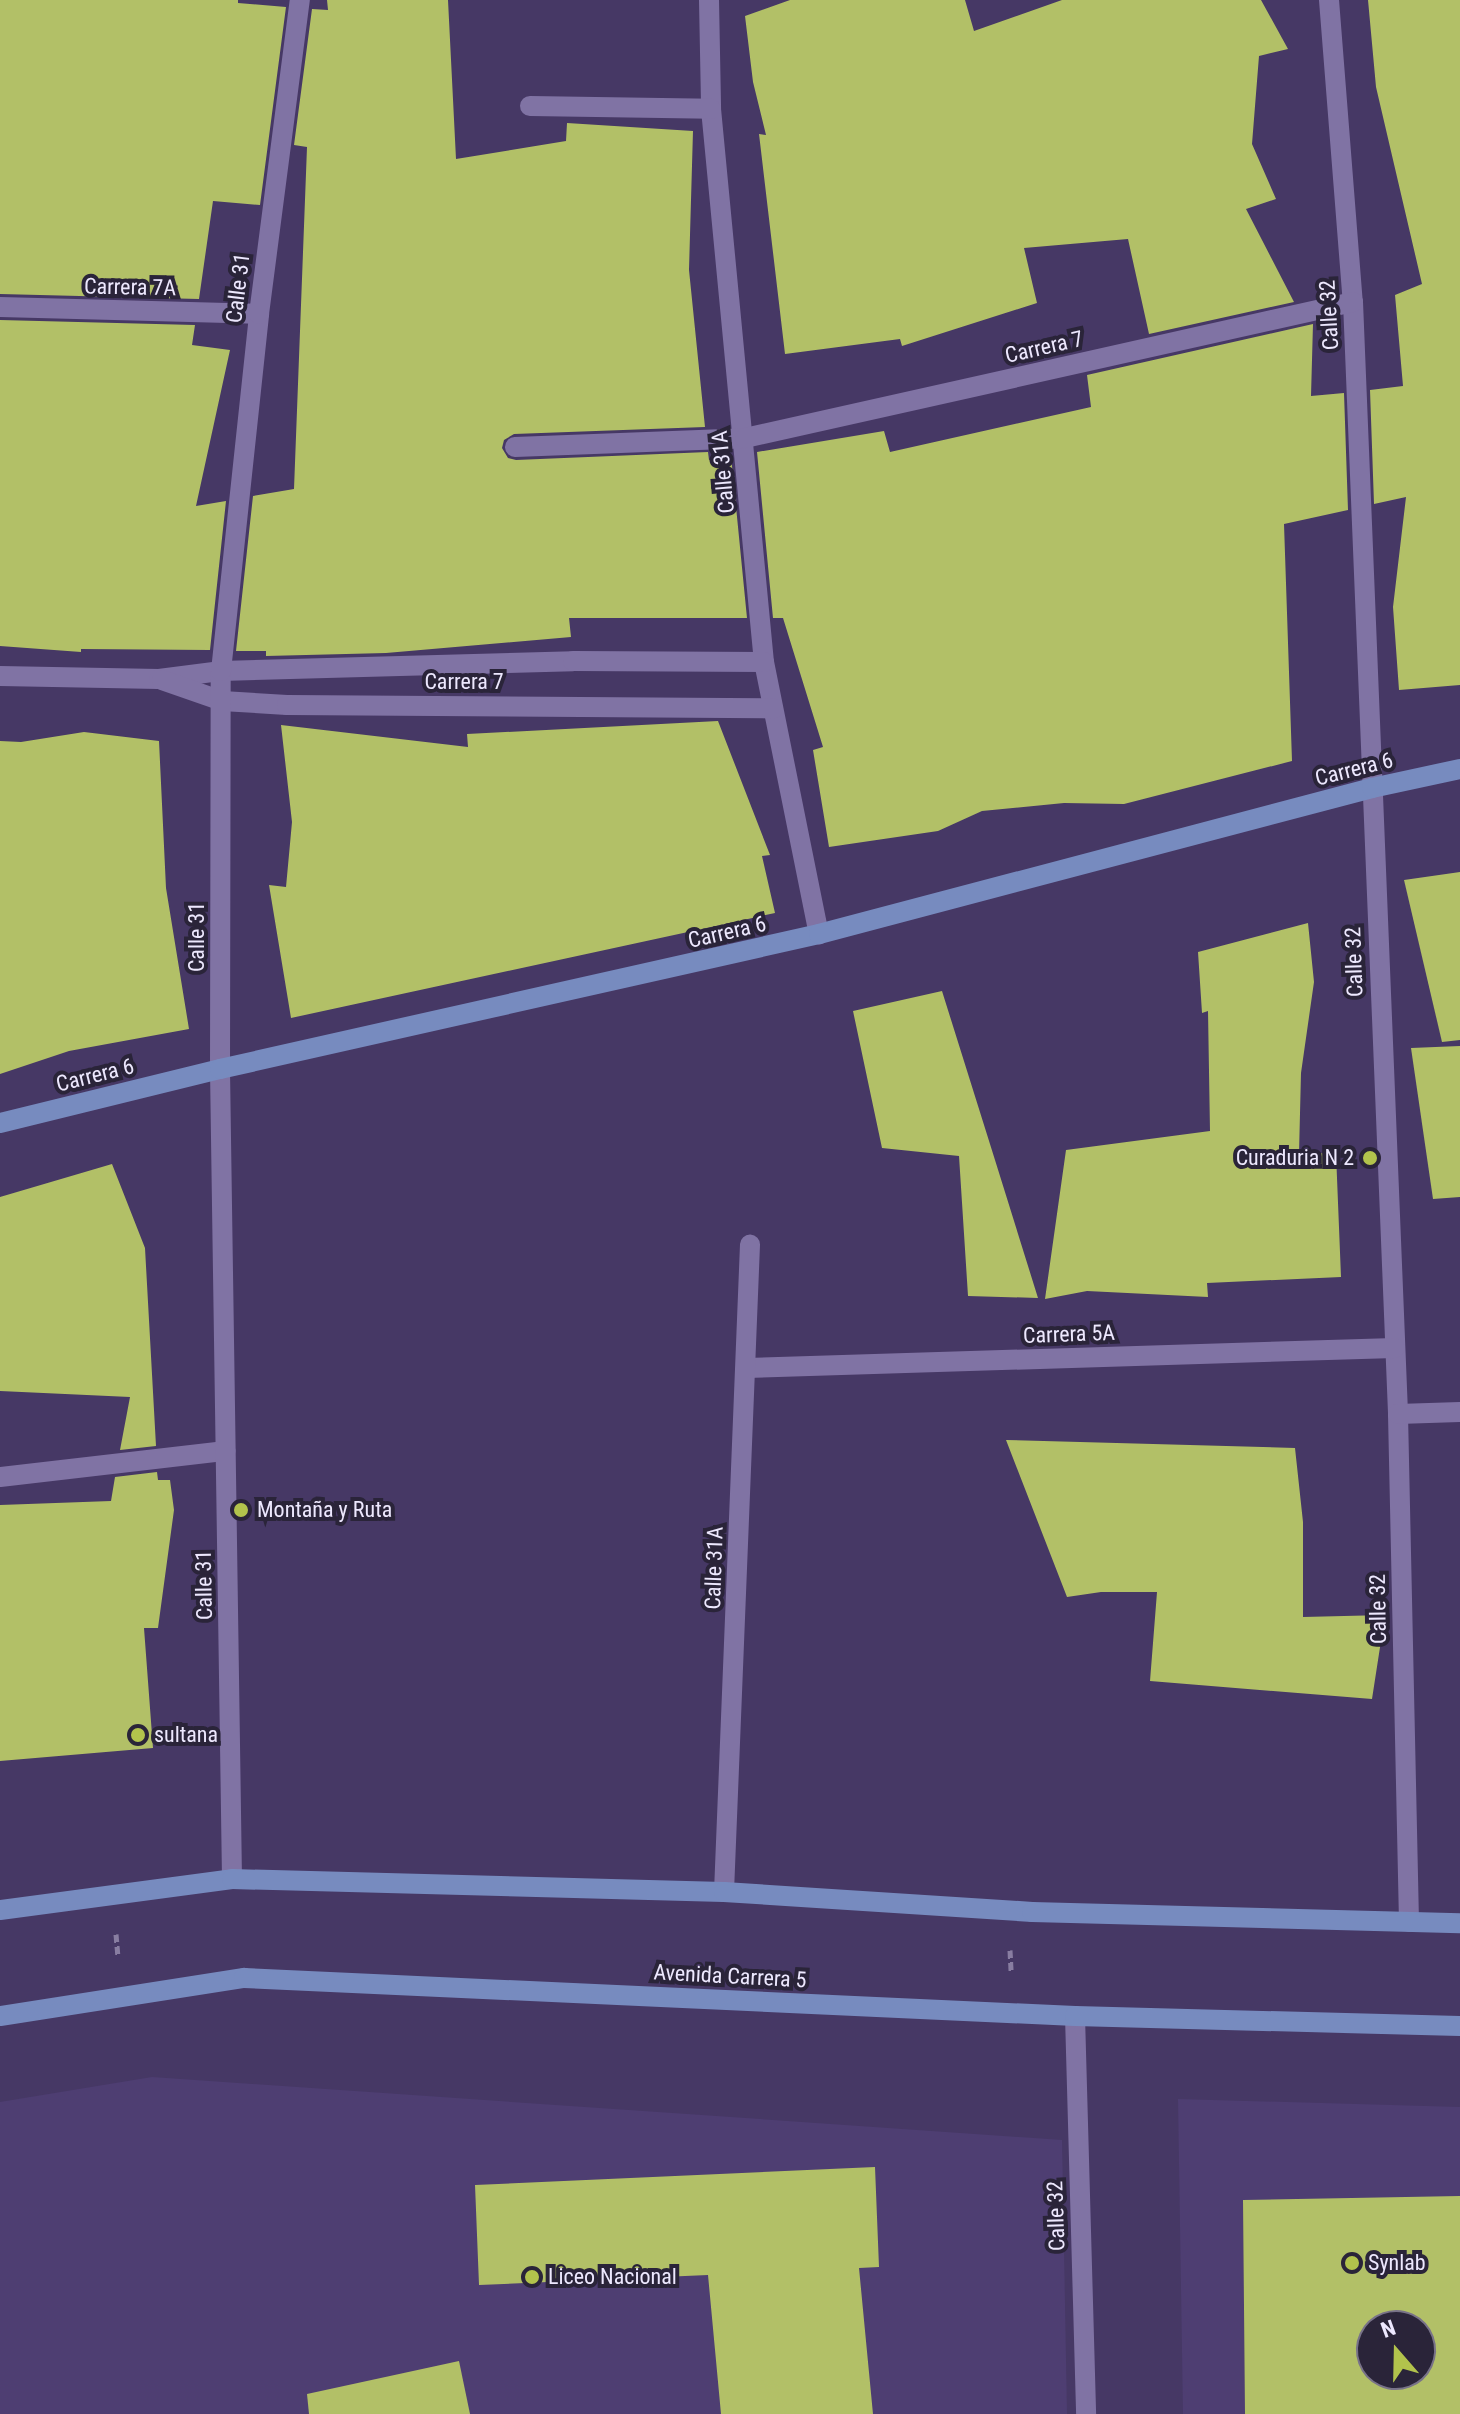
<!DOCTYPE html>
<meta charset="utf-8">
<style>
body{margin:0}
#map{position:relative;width:1460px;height:2414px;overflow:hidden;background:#463865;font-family:"Roboto Condensed",sans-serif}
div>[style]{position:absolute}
.built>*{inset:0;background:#4e3e72}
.building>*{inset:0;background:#b2c067}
.path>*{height:5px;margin-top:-2.5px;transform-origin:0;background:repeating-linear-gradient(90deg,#887da1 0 8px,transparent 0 12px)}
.lane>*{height:20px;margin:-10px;padding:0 10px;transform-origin:10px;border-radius:10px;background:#8073a4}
.street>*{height:20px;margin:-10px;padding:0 10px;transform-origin:10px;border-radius:10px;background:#8073a4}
.secondary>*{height:20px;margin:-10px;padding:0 10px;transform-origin:10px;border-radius:10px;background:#778bbf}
.dots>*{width:22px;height:22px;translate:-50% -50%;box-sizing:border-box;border:4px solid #2a2439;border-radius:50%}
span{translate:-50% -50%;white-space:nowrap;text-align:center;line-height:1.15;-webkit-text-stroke:8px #2a2439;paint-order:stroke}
.street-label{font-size:22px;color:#ede8fe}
.poi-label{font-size:22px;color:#ede8fe}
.right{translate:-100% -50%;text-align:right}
.left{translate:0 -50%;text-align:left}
.north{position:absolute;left:1356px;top:2310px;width:80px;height:80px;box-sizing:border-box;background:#2a2439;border:2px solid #787288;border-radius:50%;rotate:340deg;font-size:22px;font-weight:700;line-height:32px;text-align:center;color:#ede8fe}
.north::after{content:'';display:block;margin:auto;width:28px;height:36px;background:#b2c34c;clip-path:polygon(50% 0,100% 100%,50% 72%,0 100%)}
</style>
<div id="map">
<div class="built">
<i style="clip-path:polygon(152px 2077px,1062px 2140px,1067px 2414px,0 2414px,0 2102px)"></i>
<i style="clip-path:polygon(evenodd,1178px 2099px,1460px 2107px,1460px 2414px,1183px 2414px,1178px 2099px,1372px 2326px,1420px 2326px,1420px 2374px,1372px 2374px,1372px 2326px)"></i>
</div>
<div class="building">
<i style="clip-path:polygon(0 0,238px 0,238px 3px,286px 7px,260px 205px,213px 201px,199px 299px,0 294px)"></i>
<i style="clip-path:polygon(327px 0,448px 0,456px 159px,566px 141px,567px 123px,693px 131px,689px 270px,705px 427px,514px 434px,504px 440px,502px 448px,508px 458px,516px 460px,708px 452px,709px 460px,731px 456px,747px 618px,569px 618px,571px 637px,386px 653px,266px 656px,266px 651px,236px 651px,253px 496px,294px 489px,307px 147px,294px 145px,312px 9px,328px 10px)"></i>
<i style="clip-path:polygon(790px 0,965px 0,974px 31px,1062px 0,1261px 0,1288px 49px,1259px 56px,1252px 144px,1276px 199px,1246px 209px,1294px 302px,1149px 334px,1128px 239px,1024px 248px,1037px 303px,902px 346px,900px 339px,785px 354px,759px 134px,766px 135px,753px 82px,745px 16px)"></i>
<i style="clip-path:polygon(1368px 0,1460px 0,1460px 685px,1399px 690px,1393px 607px,1406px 497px,1374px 504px,1370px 390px,1403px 386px,1395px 295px,1422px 284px,1376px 87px)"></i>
<i style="clip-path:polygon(0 320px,195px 325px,192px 345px,230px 350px,196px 506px,226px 501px,210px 650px,81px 649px,81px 652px,0 646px)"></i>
<i style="clip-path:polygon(1313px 324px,1311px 396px,1344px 393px,1348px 510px,1284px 524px,1292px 761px,1124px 804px,1064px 803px,982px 811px,938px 831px,829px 847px,813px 750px,823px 747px,783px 618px,773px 618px,757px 452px,884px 431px,890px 452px,1091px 407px,1087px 375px)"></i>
<i style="clip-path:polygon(718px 721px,770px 855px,762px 856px,775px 913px,291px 1018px,269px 885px,286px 887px,292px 822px,281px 725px,468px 747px,467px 734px)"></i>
<i style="clip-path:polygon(84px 732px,159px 741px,166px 888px,189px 1029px,69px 1051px,0 1074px,0 741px,21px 742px)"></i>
<i style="clip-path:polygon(1460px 872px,1460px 1040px,1442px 1042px,1404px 880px)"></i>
<i style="clip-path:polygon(1308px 923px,1314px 982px,1301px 1073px,1299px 1154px,1336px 1153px,1341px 1277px,1207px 1283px,1208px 1297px,1087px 1291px,1045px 1299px,1066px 1150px,1210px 1131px,1208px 1011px,1202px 1013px,1198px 952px)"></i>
<i style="clip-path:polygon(942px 991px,995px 1160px,1038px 1298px,968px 1296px,959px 1156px,882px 1148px,853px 1011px)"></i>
<i style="clip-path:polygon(1460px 1046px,1460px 1197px,1433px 1199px,1411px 1048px)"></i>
<i style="clip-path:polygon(112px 1164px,145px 1248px,156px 1446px,120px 1450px,130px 1397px,0 1391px,0 1197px)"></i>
<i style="clip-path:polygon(1006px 1440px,1295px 1448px,1303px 1522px,1303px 1617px,1385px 1615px,1372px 1699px,1150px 1681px,1157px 1592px,1101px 1592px,1067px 1597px)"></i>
<i style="clip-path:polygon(157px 1472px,158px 1480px,170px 1480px,174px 1510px,158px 1628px,144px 1628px,153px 1748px,0 1761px,0 1505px,111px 1501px,115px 1477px)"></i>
<i style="clip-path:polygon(875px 2167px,879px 2267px,859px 2268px,873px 2414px,721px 2414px,708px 2275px,479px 2285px,475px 2185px)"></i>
<i style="clip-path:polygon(evenodd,1460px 2196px,1460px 2414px,1245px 2414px,1243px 2200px,1460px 2196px,1372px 2326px,1420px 2326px,1420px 2374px,1372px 2374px,1372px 2326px)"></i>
<i style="clip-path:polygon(459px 2361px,470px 2414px,309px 2414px,307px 2394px)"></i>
</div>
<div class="path">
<i style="left:116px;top:1934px;width:22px;rotate:85deg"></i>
<i style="left:1010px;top:1950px;width:22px;rotate:87deg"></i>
</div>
<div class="lane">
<i style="left:0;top:1477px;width:227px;rotate:-6.6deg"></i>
</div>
<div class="street">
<i style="left:709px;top:0;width:109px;rotate:88.9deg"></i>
<i style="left:711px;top:109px;width:556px;rotate:84.53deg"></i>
<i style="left:764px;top:662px;width:278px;rotate:78.6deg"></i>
<i style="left:1329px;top:0;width:303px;rotate:85.5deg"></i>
<i style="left:1353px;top:302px;width:1113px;rotate:87.68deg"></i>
<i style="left:1398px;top:1414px;width:508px;rotate:88.76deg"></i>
<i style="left:530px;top:106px;width:181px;rotate:0.9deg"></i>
<i style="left:0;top:307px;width:259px;rotate:1.5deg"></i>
<i style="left:515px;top:447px;width:230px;rotate:-2.2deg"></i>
<i style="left:745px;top:438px;width:623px;rotate:-12.61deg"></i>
<i style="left:0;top:676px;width:159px;rotate:1.1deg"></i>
<i style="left:159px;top:679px;width:63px;rotate:-7.4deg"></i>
<i style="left:221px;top:671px;width:352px;rotate:-1.6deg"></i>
<i style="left:573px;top:661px;width:191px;rotate:0.3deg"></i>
<i style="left:162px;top:680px;width:64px;rotate:19.3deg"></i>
<i style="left:222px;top:701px;width:65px;rotate:3.5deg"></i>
<i style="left:287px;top:705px;width:486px;rotate:0.4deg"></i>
<i style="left:746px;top:1368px;width:649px;rotate:-1.77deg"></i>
<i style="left:1398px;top:1414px;width:62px;rotate:-1.8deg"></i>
<i style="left:232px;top:1879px;width:810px;rotate:-90.85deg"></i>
<i style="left:220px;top:1069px;width:398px;rotate:-89.9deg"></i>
<i style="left:221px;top:671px;width:359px;rotate:-83.9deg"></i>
<i style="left:259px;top:314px;width:317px;rotate:-82.6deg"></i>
<i style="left:724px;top:1892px;width:648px;rotate:-87.7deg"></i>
<i style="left:1075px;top:2016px;width:398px;rotate:88.4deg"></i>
</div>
<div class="secondary">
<i style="left:0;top:1123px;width:227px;rotate:-13.8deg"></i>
<i style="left:220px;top:1069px;width:614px;rotate:-12.7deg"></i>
<i style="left:819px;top:934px;width:572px;rotate:-14.79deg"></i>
<i style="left:1372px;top:788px;width:90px;rotate:-12.2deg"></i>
<i style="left:0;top:1910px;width:234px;rotate:-7.6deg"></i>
<i style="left:232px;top:1879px;width:492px;rotate:1.5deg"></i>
<i style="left:724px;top:1892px;width:309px;rotate:3.7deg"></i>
<i style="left:1032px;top:1912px;width:428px;rotate:1.5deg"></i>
<i style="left:0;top:2016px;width:247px;rotate:-8.9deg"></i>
<i style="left:244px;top:1978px;width:832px;rotate:2.62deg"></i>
<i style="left:1075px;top:2016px;width:385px;rotate:1.5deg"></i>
</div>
<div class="dots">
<i style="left:1370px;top:1158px;background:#b2c34c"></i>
<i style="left:241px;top:1510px;background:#b2c34c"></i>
<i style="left:138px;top:1735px;background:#b2c34c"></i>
<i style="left:1352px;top:2263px;background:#b2c34c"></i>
<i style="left:532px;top:2277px;background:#b2c34c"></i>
</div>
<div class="street-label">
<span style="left:130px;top:287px;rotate:1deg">Carrera 7A</span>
<span style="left:238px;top:288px;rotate:-83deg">Calle 31</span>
<span style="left:1329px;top:315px;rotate:-93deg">Calle 32</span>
<span style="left:1044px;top:347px;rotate:-13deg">Carrera 7</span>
<span style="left:723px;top:472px;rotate:-95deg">Calle 31A</span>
<span style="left:464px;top:682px">Carrera 7</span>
<span style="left:1354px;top:769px;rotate:-14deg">Carrera 6</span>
<span style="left:727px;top:932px;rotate:-13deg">Carrera 6</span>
<span style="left:197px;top:937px;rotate:-90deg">Calle 31</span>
<span style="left:1354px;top:962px;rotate:-92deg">Calle 32</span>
<span style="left:95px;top:1075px;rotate:-14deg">Carrera 6</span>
<span style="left:1069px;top:1334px;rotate:-2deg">Carrera 5A</span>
<span style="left:714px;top:1568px;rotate:-88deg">Calle 31A</span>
<span style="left:204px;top:1585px;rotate:-91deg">Calle 31</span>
<span style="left:1378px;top:1609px;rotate:-91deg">Calle 32</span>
<span style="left:730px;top:1976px;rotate:3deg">Avenida Carrera 5</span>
<span style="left:1056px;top:2216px;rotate:-92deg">Calle 32</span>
</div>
<div class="poi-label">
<span class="right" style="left:1354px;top:1158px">Curaduria N 2</span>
<span class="left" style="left:257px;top:1510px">Montaña y Ruta</span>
<span class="left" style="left:154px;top:1735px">sultana</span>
<span class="left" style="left:1368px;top:2263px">Synlab</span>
<span class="left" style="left:548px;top:2277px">Liceo Nacional</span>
</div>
<div class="north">N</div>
</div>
